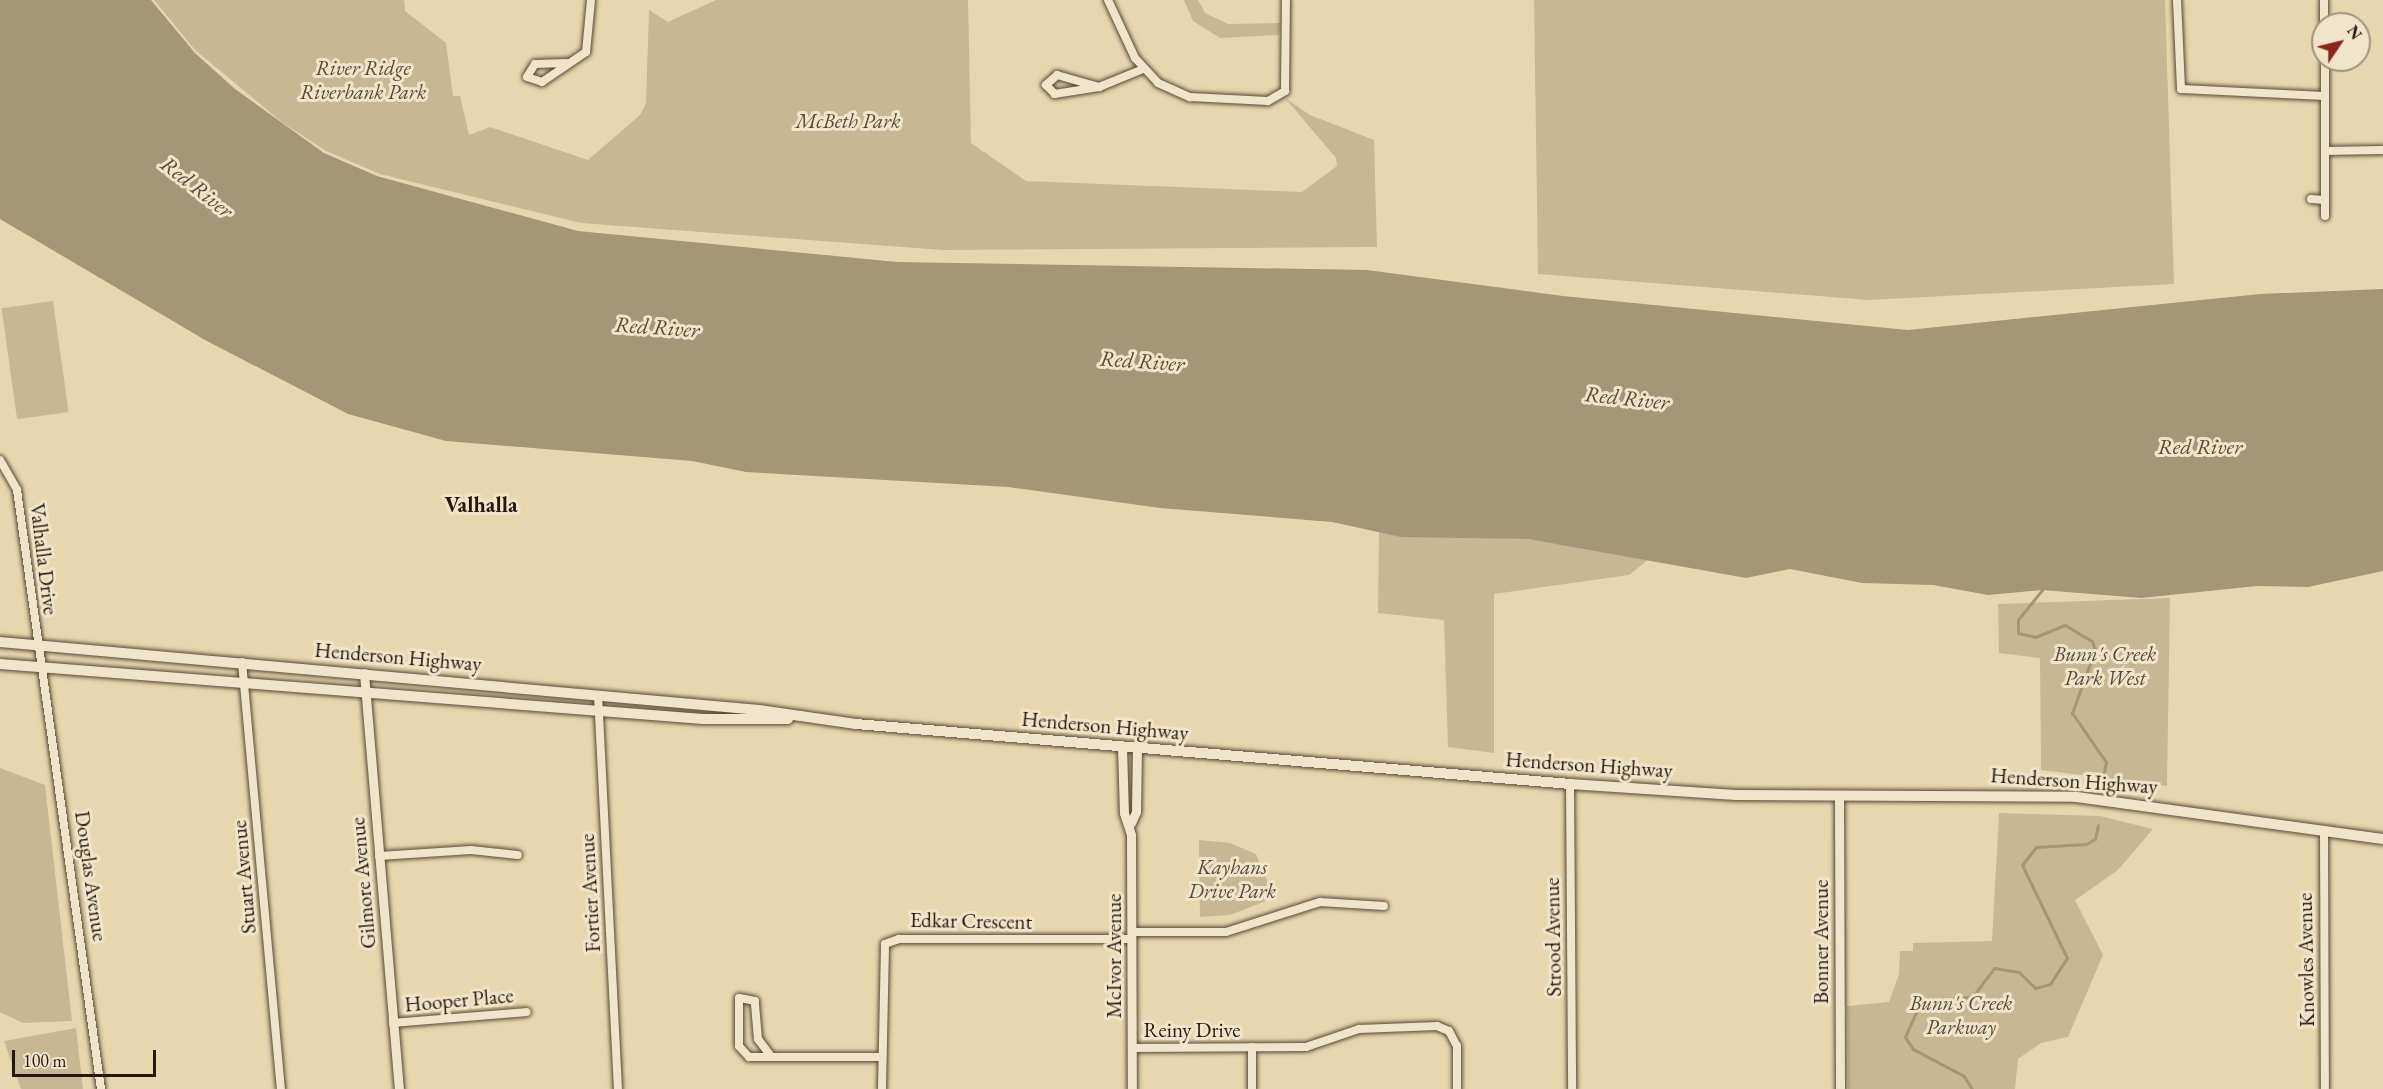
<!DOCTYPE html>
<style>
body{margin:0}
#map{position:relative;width:2383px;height:1089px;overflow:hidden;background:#e8d7ae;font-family:"EB Garamond",serif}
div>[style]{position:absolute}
.green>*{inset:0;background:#c7b793;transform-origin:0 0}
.water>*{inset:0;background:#a69678}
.stream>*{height:3px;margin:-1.5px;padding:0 1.5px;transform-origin:1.5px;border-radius:1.5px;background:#a69678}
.roads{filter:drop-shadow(0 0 2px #564837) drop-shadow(0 0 2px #564837)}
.minor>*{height:8px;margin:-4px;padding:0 4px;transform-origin:4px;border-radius:4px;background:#f0e5ca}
.tertiary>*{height:9px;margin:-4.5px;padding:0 4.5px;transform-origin:4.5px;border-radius:4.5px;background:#f0e5ca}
.secondary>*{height:10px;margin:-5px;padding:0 5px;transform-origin:5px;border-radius:5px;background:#f0e5ca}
span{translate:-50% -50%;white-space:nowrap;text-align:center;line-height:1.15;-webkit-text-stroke:6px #f0e5ca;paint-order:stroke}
.park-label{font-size:21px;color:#564837;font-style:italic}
.street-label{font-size:21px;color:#25180f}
.water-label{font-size:22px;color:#594a39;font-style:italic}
.neighbourhood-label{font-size:22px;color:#25180f;font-weight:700}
.north{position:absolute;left:2311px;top:12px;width:60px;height:60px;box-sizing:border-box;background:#f0e5ca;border:2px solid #9f937f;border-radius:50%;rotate:55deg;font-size:16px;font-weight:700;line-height:24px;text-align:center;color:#25180f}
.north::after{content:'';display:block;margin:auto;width:21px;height:27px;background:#8f2418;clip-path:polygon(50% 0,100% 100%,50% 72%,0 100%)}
.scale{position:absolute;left:12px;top:1050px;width:144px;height:27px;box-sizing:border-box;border:3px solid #25180f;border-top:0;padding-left:8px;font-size:18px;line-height:21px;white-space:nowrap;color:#25180f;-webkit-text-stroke:4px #f0e5ca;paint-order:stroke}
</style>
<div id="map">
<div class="green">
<i style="clip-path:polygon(154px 0,404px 0,405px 11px,446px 43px,453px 96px,460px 96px,469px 135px,490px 127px,588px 160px,640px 115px,646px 103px,649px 10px,668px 22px,716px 0,968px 0,971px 143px,1026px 181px,1302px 192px,1337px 166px,1336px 158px,1285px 98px,1310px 115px,1374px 140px,1377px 247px,943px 250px,581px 223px,380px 174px,326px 151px,283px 123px,195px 50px)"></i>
<i style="clip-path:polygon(1184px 0,1198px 0,1205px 13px,1228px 24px,1280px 23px,1279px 35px,1220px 38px,1193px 21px)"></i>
<i style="clip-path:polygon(1534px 0,2165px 0,2174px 284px,1869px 300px,1538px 274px)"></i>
<i style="left:53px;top:301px;width:112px;height:52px;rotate:82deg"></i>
<i style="clip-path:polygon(1379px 532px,1528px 539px,1649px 559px,1629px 575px,1494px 594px,1494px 753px,1448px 747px,1444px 620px,1378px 613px)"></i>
<i style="clip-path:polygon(2170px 598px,2167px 786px,2041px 770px,2040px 658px,1999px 653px,1998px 604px)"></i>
<i style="clip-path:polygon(0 768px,45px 785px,72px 1021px,23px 1023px,0 1012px)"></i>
<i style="clip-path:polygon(1999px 813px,2100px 816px,2153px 829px,2118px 870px,2075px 900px,2103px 955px,2068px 1037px,2041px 1043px,2018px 1059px,2015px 1089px,1848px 1089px,1847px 1006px,1889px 1002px,1899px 974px,1900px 951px,1913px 951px,1913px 943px,1992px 941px)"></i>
<i style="clip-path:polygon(1199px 840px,1230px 843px,1256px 854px,1274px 898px,1230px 915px,1200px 917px)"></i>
<i style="clip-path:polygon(76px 1028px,83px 1089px,21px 1089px,4px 1041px)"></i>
</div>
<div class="water">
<i style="clip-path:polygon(0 0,151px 0,195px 53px,235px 89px,324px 153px,377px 176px,578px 231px,897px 262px,1367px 270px,1563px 296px,1908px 330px,2260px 294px,2383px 289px,2383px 571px,2308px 587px,2257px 586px,2141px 598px,2042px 590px,1988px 595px,1933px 585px,1862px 583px,1790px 569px,1746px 578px,1528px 539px,1401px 537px,1332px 522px,1160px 508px,1008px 487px,746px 472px,692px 461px,446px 441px,348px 414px,205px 340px,0 219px)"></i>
</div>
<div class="stream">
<i style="left:2042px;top:590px;width:38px;rotate:129deg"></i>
<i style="left:2018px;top:620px;width:13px;rotate:90deg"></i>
<i style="left:2018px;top:633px;width:17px;rotate:13deg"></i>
<i style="left:2035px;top:637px;width:32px;rotate:-22deg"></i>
<i style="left:2065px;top:625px;width:31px;rotate:31deg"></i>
<i style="left:2092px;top:641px;width:9px;rotate:72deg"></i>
<i style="left:2095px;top:650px;width:67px;rotate:110.1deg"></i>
<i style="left:2072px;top:713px;width:60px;rotate:55.2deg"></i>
<i style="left:2106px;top:762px;width:10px;rotate:101deg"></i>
<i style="left:1972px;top:1089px;width:15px;rotate:-122deg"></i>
<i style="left:1964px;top:1076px;width:58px;rotate:-152.1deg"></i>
<i style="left:1913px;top:1049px;width:14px;rotate:-124deg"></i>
<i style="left:1905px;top:1037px;width:35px;rotate:-66deg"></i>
<i style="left:1919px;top:1005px;width:55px;rotate:-9.5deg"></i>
<i style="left:1973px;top:996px;width:35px;rotate:-53deg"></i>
<i style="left:1994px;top:968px;width:25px;rotate:9deg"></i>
<i style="left:2019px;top:972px;width:23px;rotate:45deg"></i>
<i style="left:2035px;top:988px;width:16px;rotate:-15deg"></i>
<i style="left:2050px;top:984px;width:31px;rotate:-57deg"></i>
<i style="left:2067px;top:958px;width:103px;rotate:-115.8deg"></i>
<i style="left:2022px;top:865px;width:23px;rotate:-52deg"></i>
<i style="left:2036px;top:847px;width:50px;rotate:-3.4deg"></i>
<i style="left:2086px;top:844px;width:10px;rotate:-29deg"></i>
<i style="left:2095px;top:839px;width:14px;rotate:-78deg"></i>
</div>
<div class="roads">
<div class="minor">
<i style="left:1108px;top:0;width:64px;rotate:65deg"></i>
<i style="left:1135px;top:58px;width:34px;rotate:47deg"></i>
<i style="left:1158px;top:83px;width:35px;rotate:24deg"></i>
<i style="left:1190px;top:97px;width:78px;rotate:2.9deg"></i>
<i style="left:1268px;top:101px;width:20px;rotate:-30deg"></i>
<i style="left:1285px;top:91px;width:91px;rotate:-89.4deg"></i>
<i style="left:2177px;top:0;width:89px;rotate:87.4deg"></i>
<i style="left:2181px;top:89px;width:144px;rotate:2.8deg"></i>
<i style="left:2324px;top:0;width:24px;rotate:90deg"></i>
<i style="left:566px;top:63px;width:31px;rotate:178deg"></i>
<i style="left:535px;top:64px;width:15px;rotate:122deg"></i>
<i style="left:527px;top:77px;width:16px;rotate:18deg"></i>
<i style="left:542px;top:82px;width:53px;rotate:-34.3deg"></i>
<i style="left:586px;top:52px;width:52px;rotate:-84.5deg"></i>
<i style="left:1099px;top:87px;width:45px;rotate:171deg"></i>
<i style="left:1055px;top:94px;width:13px;rotate:-135deg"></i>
<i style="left:1046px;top:85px;width:15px;rotate:-42deg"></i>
<i style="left:1057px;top:75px;width:44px;rotate:15.9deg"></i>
<i style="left:1099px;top:87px;width:48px;rotate:-22.2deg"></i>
<i style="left:2325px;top:151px;width:58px;rotate:-1deg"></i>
<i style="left:2311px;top:199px;width:14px;rotate:4deg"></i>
<i style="left:2325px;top:216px;width:156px;rotate:-90deg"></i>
<i style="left:0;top:460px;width:34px;rotate:60deg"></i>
<i style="left:17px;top:490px;width:605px;rotate:82.02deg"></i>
<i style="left:242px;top:662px;width:429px;rotate:84.8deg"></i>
<i style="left:598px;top:695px;width:395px;rotate:87.1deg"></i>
<i style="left:1570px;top:784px;width:305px;rotate:89.6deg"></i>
<i style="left:2324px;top:830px;width:259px;rotate:89.8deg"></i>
<i style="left:379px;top:856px;width:92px;rotate:-3.7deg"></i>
<i style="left:471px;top:850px;width:47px;rotate:6.1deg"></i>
<i style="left:1132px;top:932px;width:94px"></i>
<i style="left:1226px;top:932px;width:99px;rotate:-17.7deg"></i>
<i style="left:1320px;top:902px;width:64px;rotate:3.6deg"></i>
<i style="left:393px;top:1023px;width:134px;rotate:-4.7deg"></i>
<i style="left:1252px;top:1047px;width:42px;rotate:90deg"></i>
<i style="left:1132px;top:1048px;width:174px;rotate:-0.3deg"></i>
<i style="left:1306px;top:1047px;width:56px;rotate:-18.8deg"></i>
<i style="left:1359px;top:1029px;width:78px;rotate:-2.2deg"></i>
<i style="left:1437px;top:1026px;width:13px;rotate:23deg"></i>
<i style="left:1449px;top:1031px;width:17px;rotate:62deg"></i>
<i style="left:1457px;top:1046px;width:43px;rotate:90deg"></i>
<i style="left:770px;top:1055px;width:20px;rotate:-127deg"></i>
<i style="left:758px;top:1039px;width:38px;rotate:-95deg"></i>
<i style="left:755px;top:1001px;width:16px;rotate:-169deg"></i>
<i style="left:739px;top:998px;width:48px;rotate:90deg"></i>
<i style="left:739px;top:1046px;width:15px;rotate:48deg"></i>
<i style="left:749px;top:1057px;width:132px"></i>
<i style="left:882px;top:1089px;width:145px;rotate:-88.8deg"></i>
<i style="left:885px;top:944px;width:15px;rotate:-20deg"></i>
<i style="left:899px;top:939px;width:233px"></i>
</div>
<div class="tertiary">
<i style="left:364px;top:673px;width:417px;rotate:85.2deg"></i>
<i style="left:1122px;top:747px;width:66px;rotate:88.3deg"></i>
<i style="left:1124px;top:813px;width:23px;rotate:72deg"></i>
<i style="left:1131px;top:835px;width:254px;rotate:89.8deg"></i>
<i style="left:1839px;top:795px;width:294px;rotate:89.8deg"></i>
<i style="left:1131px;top:823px;width:12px;rotate:-66deg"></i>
<i style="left:1136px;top:812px;width:64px;rotate:-89.1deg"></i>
</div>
<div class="secondary">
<i style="left:0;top:642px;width:762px;rotate:5.12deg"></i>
<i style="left:759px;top:710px;width:98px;rotate:8.2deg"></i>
<i style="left:856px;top:724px;width:717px;rotate:4.8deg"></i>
<i style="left:1570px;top:784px;width:166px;rotate:3.8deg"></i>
<i style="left:1736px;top:795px;width:340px;rotate:0.3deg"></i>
<i style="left:2076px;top:797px;width:310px;rotate:7.8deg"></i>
<i style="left:0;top:664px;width:705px;rotate:4.47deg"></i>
<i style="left:703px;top:719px;width:85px"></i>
</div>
</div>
<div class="park-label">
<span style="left:363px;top:80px">River Ridge<br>Riverbank Park</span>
<span style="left:848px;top:121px">McBeth Park</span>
<span style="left:2105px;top:666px">Bunn's Creek<br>Park West</span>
<span style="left:1232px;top:879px">Kayhans<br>Drive Park</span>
<span style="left:1961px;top:1015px">Bunn's Creek<br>Parkway</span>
</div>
<div class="street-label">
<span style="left:44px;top:559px;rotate:83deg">Valhalla Drive</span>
<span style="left:398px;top:657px;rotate:5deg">Henderson Highway</span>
<span style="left:1105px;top:726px;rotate:5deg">Henderson Highway</span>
<span style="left:1589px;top:765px;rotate:4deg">Henderson Highway</span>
<span style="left:2074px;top:781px;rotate:4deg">Henderson Highway</span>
<span style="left:91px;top:876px;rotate:82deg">Douglas Avenue</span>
<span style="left:244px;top:877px;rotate:-95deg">Stuart Avenue</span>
<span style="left:363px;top:883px;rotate:-95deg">Gilmore Avenue</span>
<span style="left:590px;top:893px;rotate:-93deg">Fortier Avenue</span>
<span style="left:971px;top:921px;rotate:1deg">Edkar Crescent</span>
<span style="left:1553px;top:937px;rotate:-91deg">Strood Avenue</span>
<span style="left:1821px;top:942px;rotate:-90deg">Bonner Avenue</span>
<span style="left:1114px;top:956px;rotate:-90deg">McIvor Avenue</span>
<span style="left:2306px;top:960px;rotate:-91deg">Knowles Avenue</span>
<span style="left:459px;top:1000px;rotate:-5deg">Hooper Place</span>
<span style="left:1192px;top:1030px">Reiny Drive</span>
</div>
<div class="water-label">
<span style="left:197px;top:187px;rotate:38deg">Red River</span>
<span style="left:657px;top:327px;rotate:4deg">Red River</span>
<span style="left:1142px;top:361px;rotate:4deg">Red River</span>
<span style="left:1627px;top:398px;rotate:6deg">Red River</span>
<span style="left:2200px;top:447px">Red River</span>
</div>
<div class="neighbourhood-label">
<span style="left:481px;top:505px">Valhalla</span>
</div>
<div class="north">N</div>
<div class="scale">100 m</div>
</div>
